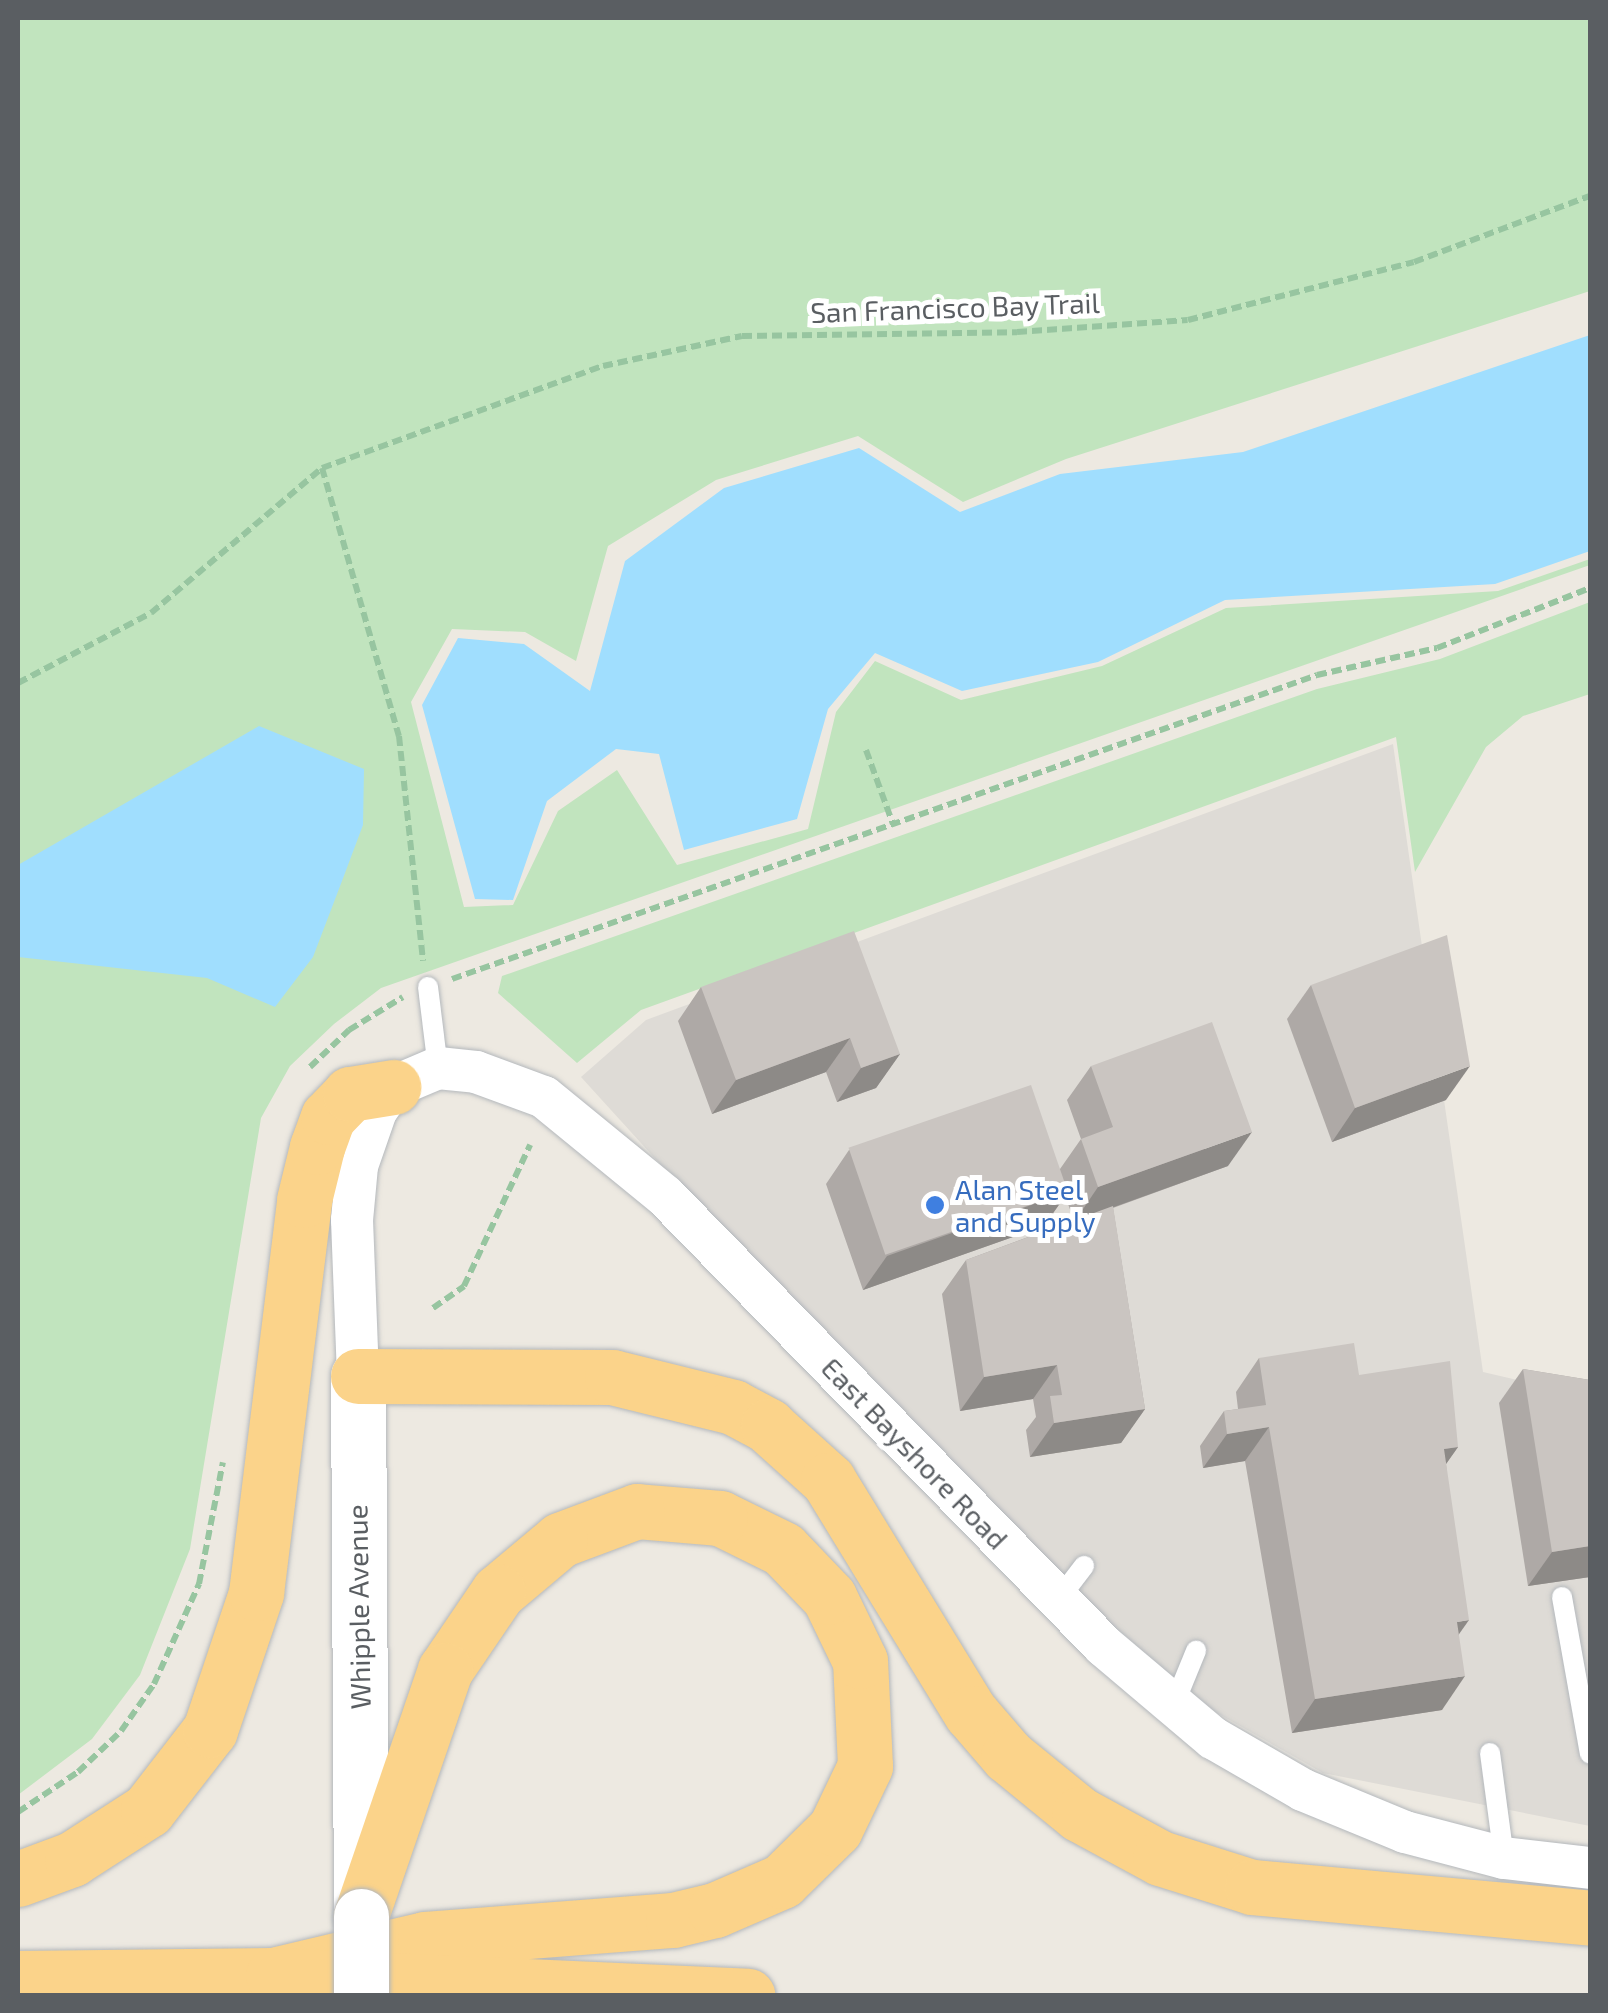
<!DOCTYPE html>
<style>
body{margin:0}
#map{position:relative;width:1608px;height:2013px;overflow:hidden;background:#ede9e1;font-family:"Exo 2",sans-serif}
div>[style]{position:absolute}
.industrial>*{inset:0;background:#dedbd6}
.green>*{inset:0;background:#c1e4be}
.water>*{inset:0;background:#a0defe}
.path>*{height:6px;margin-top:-3px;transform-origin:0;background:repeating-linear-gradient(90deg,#97c5a0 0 10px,transparent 0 15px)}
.roads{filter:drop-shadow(0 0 2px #b4b8bc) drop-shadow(0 0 2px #b4b8bc)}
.lane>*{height:20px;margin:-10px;padding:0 10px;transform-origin:10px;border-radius:10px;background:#fff}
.street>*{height:42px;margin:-21px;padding:0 21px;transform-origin:21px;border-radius:21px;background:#fff}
.secondary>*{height:55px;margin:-27.5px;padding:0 27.5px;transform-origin:27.5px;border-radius:27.5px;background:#fff}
.highway>*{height:55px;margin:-27.5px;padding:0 27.5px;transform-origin:27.5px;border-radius:27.5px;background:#fbd38a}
.bridges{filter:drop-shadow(0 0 2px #b3b7bc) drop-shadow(0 0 2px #b3b7bc)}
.secondary-bridge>*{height:55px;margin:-27.5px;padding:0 27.5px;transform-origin:27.5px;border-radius:27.5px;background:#fff}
.wall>*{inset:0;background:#aea9a6}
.shaded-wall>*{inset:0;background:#8d8a87}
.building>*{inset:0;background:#cac5c1;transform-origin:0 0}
.dots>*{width:28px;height:28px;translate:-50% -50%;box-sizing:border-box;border:5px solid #fff;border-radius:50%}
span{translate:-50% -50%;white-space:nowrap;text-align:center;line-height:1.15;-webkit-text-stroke:10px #fff;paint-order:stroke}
.street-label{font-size:28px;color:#5a5e62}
.shop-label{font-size:28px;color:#366cbe}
.left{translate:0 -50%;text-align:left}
.frame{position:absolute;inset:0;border:20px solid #5a5e62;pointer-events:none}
</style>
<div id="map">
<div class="industrial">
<i style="clip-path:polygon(1393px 744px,1483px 1372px,1590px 1397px,1590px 1826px,1323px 1773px,1097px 1645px,581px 1077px,646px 1020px)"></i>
</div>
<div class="green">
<i style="clip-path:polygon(18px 18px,1590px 18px,1590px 291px,1066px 459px,963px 502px,858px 436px,716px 480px,608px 546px,576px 661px,525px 632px,452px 629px,411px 702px,464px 907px,513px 905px,558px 811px,617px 770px,677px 865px,808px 829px,836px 712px,875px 661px,961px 700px,1102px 666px,1226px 608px,1498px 591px,1590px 559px,1590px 565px,381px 988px,334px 1024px,290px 1066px,261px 1118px,190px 1549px,140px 1675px,92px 1739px,18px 1795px)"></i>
<i style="clip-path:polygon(1590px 602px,1590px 694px,1523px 716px,1486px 747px,1415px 872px,1396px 737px,641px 1010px,577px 1063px,498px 993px,502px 976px,1317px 689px,1440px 659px)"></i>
</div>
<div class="water">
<i style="clip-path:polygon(1590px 335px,1590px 551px,1495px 584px,1225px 600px,1098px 662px,962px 691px,875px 653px,828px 709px,797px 819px,684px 850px,659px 754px,616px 749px,547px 801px,513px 900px,475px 899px,422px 705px,458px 638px,524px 644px,590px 691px,625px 561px,724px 488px,859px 448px,960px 512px,1060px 474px,1243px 452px)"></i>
<i style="clip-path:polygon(259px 726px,364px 769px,363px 825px,342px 881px,313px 957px,275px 1007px,207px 978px,18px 957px,18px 865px)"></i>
</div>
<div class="path">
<i style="left:322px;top:468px;width:279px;rotate:74deg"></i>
<i style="left:399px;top:736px;width:226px;rotate:83.9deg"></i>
<i style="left:18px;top:683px;width:150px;rotate:-27.8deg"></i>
<i style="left:151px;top:613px;width:224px;rotate:-40.3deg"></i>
<i style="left:322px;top:468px;width:299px;rotate:-20deg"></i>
<i style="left:603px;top:366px;width:142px;rotate:-12.2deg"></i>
<i style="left:742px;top:336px;width:275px;rotate:-0.8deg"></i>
<i style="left:1017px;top:332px;width:171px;rotate:-4deg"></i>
<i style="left:1188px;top:320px;width:233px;rotate:-14.4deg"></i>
<i style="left:1414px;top:262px;width:188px;rotate:-20.6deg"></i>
<i style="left:866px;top:750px;width:79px;rotate:70deg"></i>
<i style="left:452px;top:979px;width:917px;rotate:-19.36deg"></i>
<i style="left:1317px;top:675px;width:123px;rotate:-12.7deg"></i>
<i style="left:1437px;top:648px;width:164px;rotate:-21.4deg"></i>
<i style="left:310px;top:1067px;width:54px;rotate:-43.5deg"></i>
<i style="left:349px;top:1030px;width:63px;rotate:-31.4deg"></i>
<i style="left:433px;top:1308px;width:38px;rotate:-35deg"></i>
<i style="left:464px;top:1286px;width:156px;rotate:-64.9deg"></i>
<i style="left:18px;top:1812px;width:72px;rotate:-33.7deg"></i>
<i style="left:78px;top:1772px;width:59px;rotate:-43.6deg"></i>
<i style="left:121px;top:1731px;width:57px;rotate:-54.9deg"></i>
<i style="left:154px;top:1684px;width:110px;rotate:-65.8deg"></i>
<i style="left:199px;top:1584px;width:124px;rotate:-78.9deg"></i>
</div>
<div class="roads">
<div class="lane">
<i style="left:428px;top:987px;width:82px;rotate:83deg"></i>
<i style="left:1562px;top:1597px;width:159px;rotate:79.9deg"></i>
<i style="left:1058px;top:1600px;width:43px;rotate:-52.6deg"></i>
<i style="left:1173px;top:1707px;width:61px;rotate:-67.7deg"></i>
<i style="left:1490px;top:1753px;width:106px;rotate:82.4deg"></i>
</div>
<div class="street">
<i style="left:358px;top:1376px;width:156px;rotate:-92.2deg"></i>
<i style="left:352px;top:1220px;width:54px;rotate:-84.7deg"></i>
<i style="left:357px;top:1166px;width:58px;rotate:-70.9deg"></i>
<i style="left:376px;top:1111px;width:29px;rotate:-55deg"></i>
<i style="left:393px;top:1087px;width:49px;rotate:-22.9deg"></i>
<i style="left:438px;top:1068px;width:38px;rotate:6deg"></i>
<i style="left:476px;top:1072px;width:72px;rotate:20.2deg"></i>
<i style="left:544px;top:1097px;width:156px;rotate:39.3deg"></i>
<i style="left:665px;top:1196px;width:629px;rotate:45.71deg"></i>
<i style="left:1104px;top:1646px;width:143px;rotate:40.2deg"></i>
<i style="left:1213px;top:1738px;width:104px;rotate:30deg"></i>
<i style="left:1303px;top:1790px;width:110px;rotate:22.4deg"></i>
<i style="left:1405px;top:1832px;width:102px;rotate:14.7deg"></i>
<i style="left:1504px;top:1858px;width:87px;rotate:6.6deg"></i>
</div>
<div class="secondary">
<i style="left:358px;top:1376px;width:532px;rotate:89.68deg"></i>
</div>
<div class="highway">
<i style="left:358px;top:1376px;width:254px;rotate:0.2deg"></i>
<i style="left:612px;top:1377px;width:125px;rotate:13.9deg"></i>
<i style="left:733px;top:1407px;width:40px;rotate:28deg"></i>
<i style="left:768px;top:1426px;width:81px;rotate:42deg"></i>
<i style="left:828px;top:1480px;width:273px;rotate:58.5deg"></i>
<i style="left:971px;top:1713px;width:57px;rotate:49.3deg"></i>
<i style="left:1008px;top:1756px;width:92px;rotate:39.2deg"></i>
<i style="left:1079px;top:1814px;width:92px;rotate:28.5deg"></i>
<i style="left:1160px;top:1858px;width:96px;rotate:17.5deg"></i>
<i style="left:1252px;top:1887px;width:339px;rotate:5.2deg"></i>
<i style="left:18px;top:1879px;width:58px;rotate:-20.3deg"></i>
<i style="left:72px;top:1859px;width:90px;rotate:-32.8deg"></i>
<i style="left:148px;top:1810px;width:101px;rotate:-52.2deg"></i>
<i style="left:210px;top:1730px;width:145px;rotate:-71.4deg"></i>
<i style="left:256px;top:1593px;width:396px;rotate:-83deg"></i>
<i style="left:304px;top:1200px;width:55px;rotate:-76.2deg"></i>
<i style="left:317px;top:1147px;width:32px;rotate:-70deg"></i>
<i style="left:328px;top:1117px;width:32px;rotate:-46deg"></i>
<i style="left:350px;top:1094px;width:44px;rotate:-9.2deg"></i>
<i style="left:273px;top:1975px;width:156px;rotate:-13.3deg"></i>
<i style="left:425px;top:1939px;width:249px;rotate:-4.4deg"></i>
<i style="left:673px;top:1920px;width:43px;rotate:-13.4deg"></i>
<i style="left:715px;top:1910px;width:73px;rotate:-23.4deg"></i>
<i style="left:782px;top:1881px;width:74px;rotate:-44.5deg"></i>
<i style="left:835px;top:1829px;width:70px;rotate:-64.5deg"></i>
<i style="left:865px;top:1766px;width:105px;rotate:-92.7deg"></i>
<i style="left:860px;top:1661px;width:71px;rotate:-115.8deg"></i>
<i style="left:829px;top:1597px;width:66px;rotate:-133.8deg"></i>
<i style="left:783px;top:1549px;width:70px;rotate:-153.8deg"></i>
<i style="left:720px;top:1518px;width:83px;rotate:-175.2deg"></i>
<i style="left:637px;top:1511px;width:82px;rotate:159.4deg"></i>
<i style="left:560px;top:1540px;width:81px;rotate:140deg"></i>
<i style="left:498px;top:1592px;width:94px;rotate:124.2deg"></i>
<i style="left:445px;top:1670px;width:260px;rotate:108.9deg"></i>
<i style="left:18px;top:1978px;width:255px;rotate:-0.7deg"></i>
<i style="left:273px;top:1975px;width:475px;rotate:2.5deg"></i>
</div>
</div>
<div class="bridges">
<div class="secondary-bridge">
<i style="left:361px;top:1996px;width:80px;rotate:-90deg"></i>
</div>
</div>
<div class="wall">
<i style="clip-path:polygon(1311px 985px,1446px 1100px,1332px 1142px,1287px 1019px)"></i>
<i style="clip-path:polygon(701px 987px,900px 1054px,876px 1088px,837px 1102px,826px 1072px,712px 1114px,678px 1021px)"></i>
<i style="clip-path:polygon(1091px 1066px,1228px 1166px,1113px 1208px,1145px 1409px,1121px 1443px,1030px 1457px,1026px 1430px,1036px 1417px,1033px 1399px,960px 1411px,942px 1294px,966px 1260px,1074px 1220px,1065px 1196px,1044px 1226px,863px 1290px,826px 1184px,849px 1150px,1060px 1169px,1081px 1139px,1067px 1100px)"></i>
<i style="clip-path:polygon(1259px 1358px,1359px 1375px,1458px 1447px,1446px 1464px,1459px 1635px,1442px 1710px,1292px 1733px,1245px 1461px,1203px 1468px,1200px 1446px,1224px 1411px,1238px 1409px,1236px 1392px)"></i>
<i style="clip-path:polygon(1523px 1369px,1590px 1380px,1590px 1577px,1528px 1586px,1499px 1403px)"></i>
</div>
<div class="shaded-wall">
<i style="clip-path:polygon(850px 1038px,826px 1072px,712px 1114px,736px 1080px)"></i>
<i style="clip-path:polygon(900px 1054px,876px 1088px,837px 1102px,861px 1068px)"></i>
<i style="clip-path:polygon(1470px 1066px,1446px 1100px,1332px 1142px,1355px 1108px)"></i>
<i style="clip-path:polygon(1252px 1132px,1228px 1166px,1075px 1221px,1098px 1187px)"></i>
<i style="clip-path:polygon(1068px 1192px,1044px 1226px,863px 1290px,887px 1256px)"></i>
<i style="clip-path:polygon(1057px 1365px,1033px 1399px,960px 1411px,984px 1377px)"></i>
<i style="clip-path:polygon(1145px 1409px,1121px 1443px,1030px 1457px,1054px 1423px)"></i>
<i style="clip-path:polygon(1269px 1427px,1245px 1461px,1203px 1468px,1227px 1434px)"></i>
<i style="clip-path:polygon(1458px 1447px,1434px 1481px,1444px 1449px)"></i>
<i style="clip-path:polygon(1590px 1546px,1590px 1577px,1528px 1586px,1552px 1552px)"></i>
<i style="clip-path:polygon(1469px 1620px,1445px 1654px,1457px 1622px)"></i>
<i style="clip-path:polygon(1465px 1676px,1442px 1710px,1292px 1733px,1315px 1699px)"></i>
</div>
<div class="building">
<i style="clip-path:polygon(854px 931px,900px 1054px,861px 1068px,850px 1038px,736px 1080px,701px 987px)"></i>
<i style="clip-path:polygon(1447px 935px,1470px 1066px,1355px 1108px,1311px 985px)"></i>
<i style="clip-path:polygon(1212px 1022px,1252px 1132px,1098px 1187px,1081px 1139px,1113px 1127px,1091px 1066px)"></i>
<i style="left:1031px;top:1085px;width:113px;height:193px;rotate:71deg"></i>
<i style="clip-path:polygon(1113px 1206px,1145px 1409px,1054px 1423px,1050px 1396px,1062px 1395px,1057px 1365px,984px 1377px,966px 1260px)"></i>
<i style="clip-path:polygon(1354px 1343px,1359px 1375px,1450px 1361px,1458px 1447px,1444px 1449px,1469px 1620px,1457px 1622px,1465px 1676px,1315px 1699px,1269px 1427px,1227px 1434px,1224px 1411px,1266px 1405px,1259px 1358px)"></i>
<i style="clip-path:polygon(1523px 1369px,1590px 1380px,1590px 1546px,1552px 1552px)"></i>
</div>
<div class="dots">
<i style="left:935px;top:1205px;background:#3f7fe0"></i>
</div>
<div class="street-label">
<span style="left:955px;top:307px;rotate:-2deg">San Francisco Bay Trail</span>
<span style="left:915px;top:1453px;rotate:46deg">East Bayshore Road</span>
<span style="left:358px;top:1607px;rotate:-91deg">Whipple Avenue</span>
</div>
<div class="shop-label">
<span class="left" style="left:955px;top:1205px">Alan Steel<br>and Supply</span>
</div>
<div class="frame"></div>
</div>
